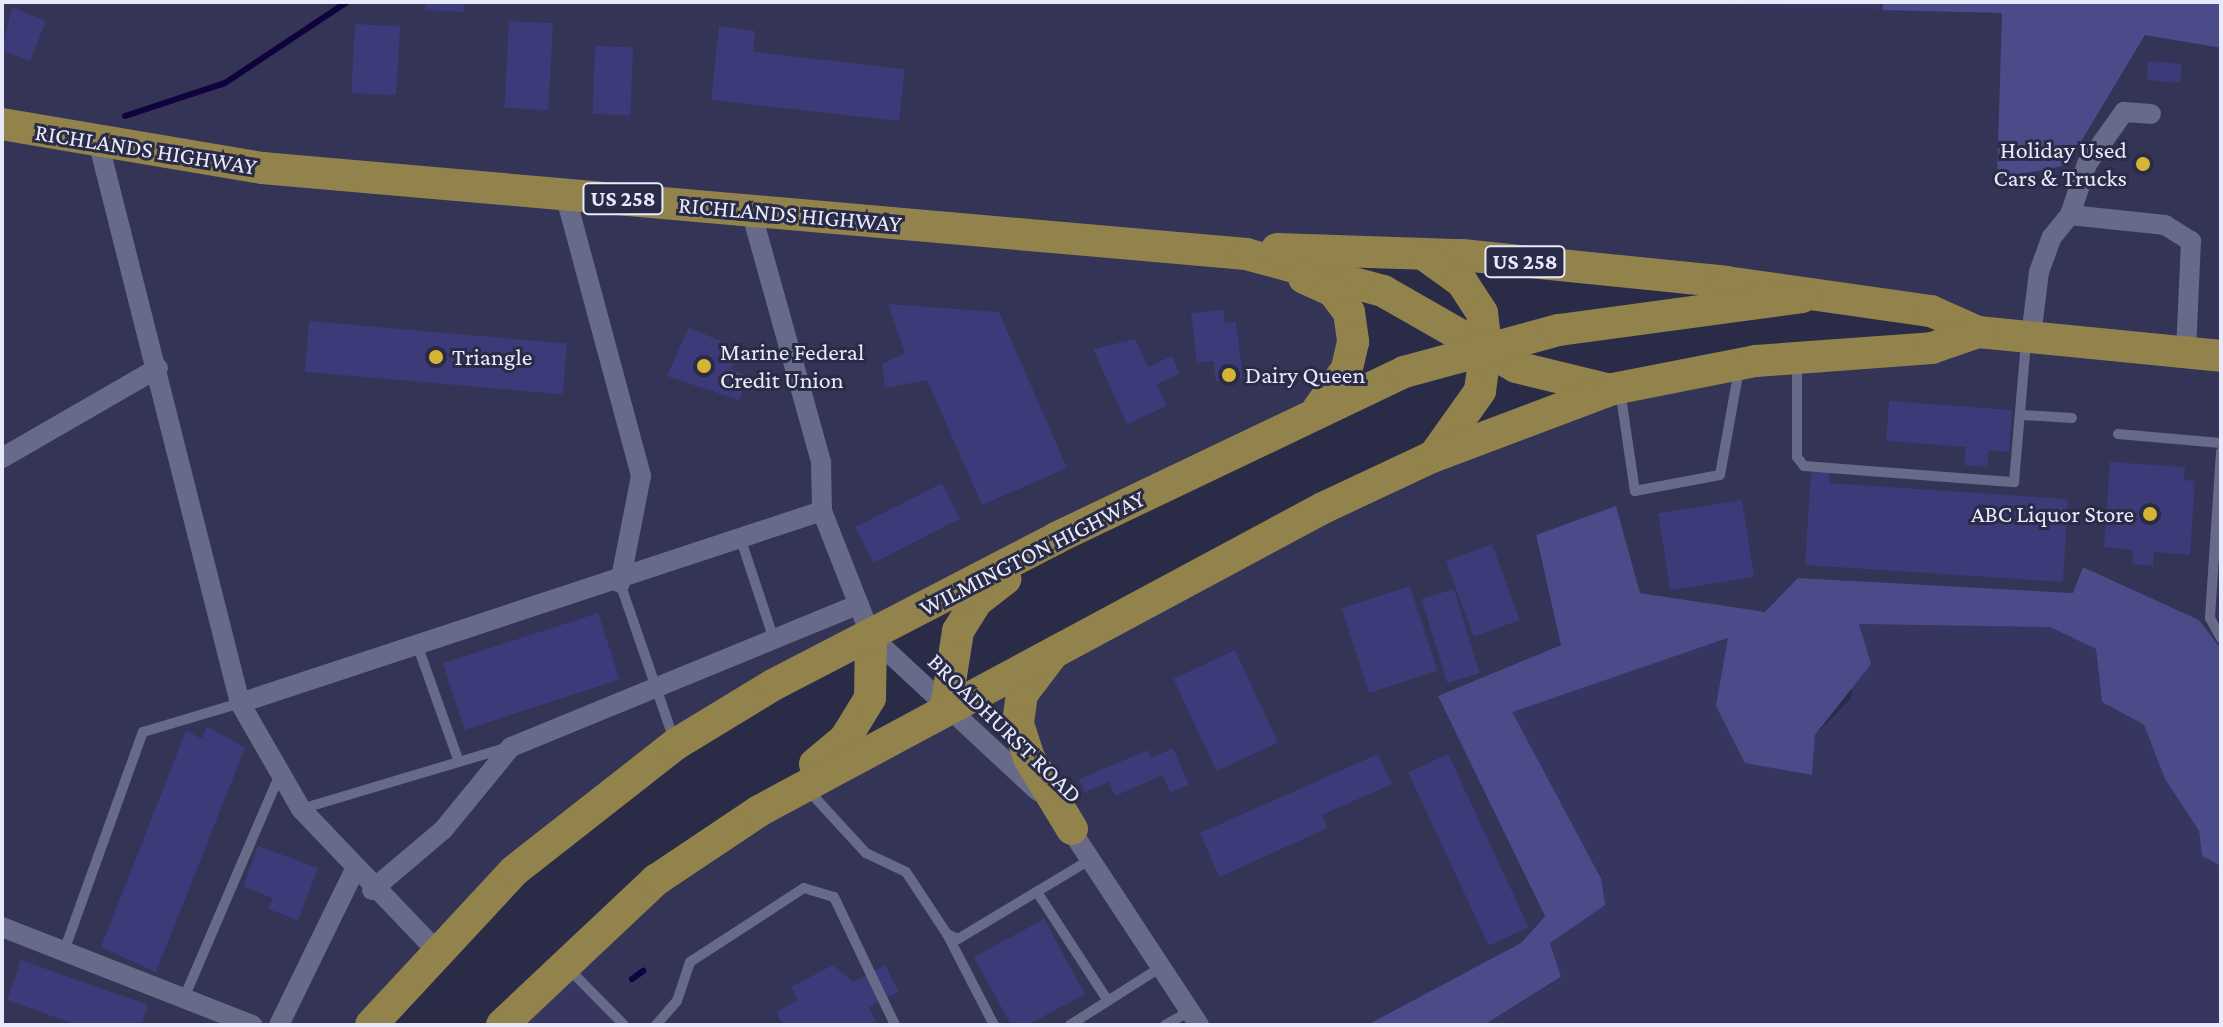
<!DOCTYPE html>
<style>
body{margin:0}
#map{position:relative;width:2223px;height:1027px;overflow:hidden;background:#2a2b46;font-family:"Crimson Pro",serif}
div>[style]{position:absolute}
.built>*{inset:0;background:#333456}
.green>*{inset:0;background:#363660}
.forest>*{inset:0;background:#4b4b8a}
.stream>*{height:6px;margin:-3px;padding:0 3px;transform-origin:3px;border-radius:3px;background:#10023d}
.building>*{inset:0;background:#3c3a78;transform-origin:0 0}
.service>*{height:10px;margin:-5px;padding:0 5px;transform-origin:5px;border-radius:5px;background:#686a89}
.minor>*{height:20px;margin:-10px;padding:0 10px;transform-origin:10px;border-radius:10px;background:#686a89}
.primary>*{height:32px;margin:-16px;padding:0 16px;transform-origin:16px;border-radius:16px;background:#92834d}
.dots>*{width:22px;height:22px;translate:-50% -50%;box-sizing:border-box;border:4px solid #2a2b46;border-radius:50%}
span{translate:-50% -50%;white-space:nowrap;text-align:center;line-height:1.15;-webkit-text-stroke:6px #2a2b46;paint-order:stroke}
.shield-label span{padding:2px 6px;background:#2a2b46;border:2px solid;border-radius:6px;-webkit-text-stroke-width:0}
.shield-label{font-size:22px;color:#e8eafc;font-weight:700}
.street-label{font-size:24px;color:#e8eafc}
.poi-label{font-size:24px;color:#e8eafc}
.right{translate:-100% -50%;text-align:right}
.left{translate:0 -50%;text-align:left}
.frame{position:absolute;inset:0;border:4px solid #e8eafc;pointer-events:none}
</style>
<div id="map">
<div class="built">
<i style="clip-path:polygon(2px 2px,1724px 2px,2002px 13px,1998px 179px,2067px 164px,2145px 35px,2221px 48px,2221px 649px,2199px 620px,2084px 567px,2073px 593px,1799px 578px,1765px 613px,1639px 593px,1616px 507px,1536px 535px,1562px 644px,1439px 697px,1545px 915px,1522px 943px,1367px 1025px,624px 1025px,562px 962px,759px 811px,1526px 419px,1977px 332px,1931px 311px,1296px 245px,1349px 312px,1316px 411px,1123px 504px,584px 810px,371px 1025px,2px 1025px)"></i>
</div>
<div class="green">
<i style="clip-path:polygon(1724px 2px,1883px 2px,1883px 10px,1724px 7px)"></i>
<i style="clip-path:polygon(1870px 618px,2050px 627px,2096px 649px,2102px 702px,2144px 725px,2165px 779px,2199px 831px,2202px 856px,2221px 866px,2221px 1025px,1484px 1025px,1561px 978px,1550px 943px,1601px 877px,1511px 712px,1729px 638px,1717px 706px,1812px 774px,1815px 735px,1851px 698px,1858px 624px)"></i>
<i style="clip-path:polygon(562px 962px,624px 1025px,502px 1025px)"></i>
</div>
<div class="forest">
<i style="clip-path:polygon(1883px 2px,2221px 2px,2221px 48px,2145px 35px,2067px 165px,1997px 179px,2002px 13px,1883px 10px)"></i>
<i style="clip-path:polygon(1616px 506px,1640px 593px,1765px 612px,1798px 578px,2073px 593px,2083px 567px,2199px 620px,2221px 649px,2221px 866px,2202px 856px,2199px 831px,2165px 779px,2144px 725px,2102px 702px,2096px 649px,2050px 627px,1859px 624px,1871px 664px,1815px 735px,1812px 775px,1745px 763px,1716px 706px,1728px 638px,1512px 712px,1601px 878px,1605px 905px,1550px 943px,1561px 977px,1484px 1025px,1367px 1025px,1521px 943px,1545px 916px,1438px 696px,1561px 645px,1536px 535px)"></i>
</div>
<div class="stream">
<i style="left:125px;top:116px;width:105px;rotate:-18.3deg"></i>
<i style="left:225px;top:83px;width:146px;rotate:-33.6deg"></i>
<i style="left:632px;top:979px;width:14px;rotate:-36deg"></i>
</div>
<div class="building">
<i style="clip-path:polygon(425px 2px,464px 2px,464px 12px,425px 10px)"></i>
<i style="clip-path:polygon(12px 7px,46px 21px,30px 61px,2px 50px)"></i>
<i style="left:509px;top:21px;width:44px;height:87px;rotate:3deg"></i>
<i style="left:355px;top:24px;width:45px;height:69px;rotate:3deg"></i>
<i style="clip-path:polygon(719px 26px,755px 31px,753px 52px,905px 69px,899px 121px,711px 100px)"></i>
<i style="left:595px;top:46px;width:38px;height:68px;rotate:2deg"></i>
<i style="left:2148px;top:61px;width:34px;height:19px;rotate:5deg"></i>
<i style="clip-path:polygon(888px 304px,999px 312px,1067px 468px,982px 505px,927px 380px,885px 388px,882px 364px,905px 353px)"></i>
<i style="clip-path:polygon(1224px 310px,1225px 323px,1236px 322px,1243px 379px,1216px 382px,1213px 361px,1197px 363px,1191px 313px)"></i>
<i style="left:309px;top:321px;width:259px;height:51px;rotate:5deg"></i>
<i style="clip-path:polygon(689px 327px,739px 350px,731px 369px,750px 377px,739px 400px,667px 376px)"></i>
<i style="clip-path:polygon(1135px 339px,1148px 367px,1172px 356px,1180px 374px,1157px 384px,1167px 406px,1127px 424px,1093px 349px)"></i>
<i style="clip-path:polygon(1889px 401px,2012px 410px,2009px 452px,1989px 450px,1987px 467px,1964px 465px,1966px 447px,1886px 441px)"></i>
<i style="clip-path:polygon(2110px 462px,2185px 467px,2184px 480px,2195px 481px,2190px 555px,2154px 552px,2153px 566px,2132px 564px,2133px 550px,2104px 547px)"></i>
<i style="clip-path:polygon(1811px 471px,1829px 472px,1829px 483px,2068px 499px,2063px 582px,1805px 565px)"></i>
<i style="left:942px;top:483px;width:40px;height:97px;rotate:63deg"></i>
<i style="left:1742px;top:500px;width:78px;height:85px;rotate:81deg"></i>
<i style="left:1492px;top:544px;width:81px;height:49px;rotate:70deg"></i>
<i style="left:1410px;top:586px;width:89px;height:72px;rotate:72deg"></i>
<i style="left:1454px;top:589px;width:88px;height:34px;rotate:73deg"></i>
<i style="left:598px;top:613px;width:70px;height:163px;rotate:72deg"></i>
<i style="left:1235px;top:650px;width:102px;height:68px;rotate:65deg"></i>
<i style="clip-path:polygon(207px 726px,245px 748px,156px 972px,101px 947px,186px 731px,202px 739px)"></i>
<i style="clip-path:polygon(1173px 748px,1189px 785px,1170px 793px,1163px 775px,1115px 796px,1109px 782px,1085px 792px,1079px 779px,1148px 750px,1151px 758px)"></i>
<i style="clip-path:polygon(1378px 754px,1392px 784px,1322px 815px,1328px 828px,1219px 877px,1200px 833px)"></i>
<i style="left:1448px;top:754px;width:191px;height:44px;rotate:65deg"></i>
<i style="clip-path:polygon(258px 846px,318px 868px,298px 920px,268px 909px,273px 898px,243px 887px)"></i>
<i style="clip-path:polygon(1044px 919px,1085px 994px,1028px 1025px,1011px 1025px,974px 957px)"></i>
<i style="clip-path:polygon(21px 960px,148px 1005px,141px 1025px,77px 1025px,7px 1000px)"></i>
<i style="clip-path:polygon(833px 965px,853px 982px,885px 965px,899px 992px,869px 1007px,878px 1025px,783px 1025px,776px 1012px,798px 1000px,791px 987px)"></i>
</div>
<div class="service">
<i style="left:1797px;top:362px;width:95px;rotate:90deg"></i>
<i style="left:1797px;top:457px;width:11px;rotate:52deg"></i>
<i style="left:1804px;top:466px;width:211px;rotate:4.4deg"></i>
<i style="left:2014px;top:482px;width:141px;rotate:-85.1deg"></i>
<i style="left:1620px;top:390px;width:102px;rotate:81.6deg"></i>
<i style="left:1635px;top:491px;width:86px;rotate:-10.7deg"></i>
<i style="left:1720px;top:475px;width:108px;rotate:-79.8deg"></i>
<i style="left:2023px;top:415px;width:49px;rotate:3.5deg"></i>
<i style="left:2118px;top:434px;width:103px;rotate:5deg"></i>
<i style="left:2221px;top:452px;width:166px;rotate:93.8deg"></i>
<i style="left:2210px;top:618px;width:23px;rotate:61deg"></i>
<i style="left:741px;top:540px;width:105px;rotate:71.7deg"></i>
<i style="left:620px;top:583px;width:166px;rotate:71deg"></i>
<i style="left:418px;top:647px;width:122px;rotate:70.4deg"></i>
<i style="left:808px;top:790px;width:86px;rotate:47.4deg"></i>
<i style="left:866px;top:853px;width:44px;rotate:25.4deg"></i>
<i style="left:906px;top:872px;width:74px;rotate:56.5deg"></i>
<i style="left:947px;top:934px;width:12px;rotate:24deg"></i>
<i style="left:958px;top:939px;width:155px;rotate:-31deg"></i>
<i style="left:301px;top:809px;width:214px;rotate:-16.6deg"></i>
<i style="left:1037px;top:892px;width:130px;rotate:56.9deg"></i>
<i style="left:947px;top:934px;width:102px;rotate:62.7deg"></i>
<i style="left:64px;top:951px;width:233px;rotate:-70.2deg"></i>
<i style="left:143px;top:732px;width:101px;rotate:-16.6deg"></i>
<i style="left:569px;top:969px;width:78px;rotate:45.5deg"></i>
<i style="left:184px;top:998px;width:241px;rotate:-66.8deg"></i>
<i style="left:656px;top:1025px;width:32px;rotate:-49deg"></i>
<i style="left:677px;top:1001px;width:41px;rotate:-71.6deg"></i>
<i style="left:690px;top:962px;width:136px;rotate:-33deg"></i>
<i style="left:804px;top:888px;width:31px;rotate:17deg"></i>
<i style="left:834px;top:897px;width:142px;rotate:64.5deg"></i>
<i style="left:1070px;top:1025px;width:108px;rotate:-32.5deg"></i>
<i style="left:1165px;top:1025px;width:29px;rotate:-29deg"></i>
</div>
<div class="minor">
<i style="left:99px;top:145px;width:576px;rotate:75.82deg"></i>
<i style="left:240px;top:703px;width:122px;rotate:60.1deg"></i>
<i style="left:301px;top:809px;width:194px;rotate:46.3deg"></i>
<i style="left:565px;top:194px;width:292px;rotate:74.9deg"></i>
<i style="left:641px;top:476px;width:109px;rotate:101.1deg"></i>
<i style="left:751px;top:211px;width:261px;rotate:74.4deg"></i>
<i style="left:821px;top:462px;width:49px;rotate:88.8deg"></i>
<i style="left:822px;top:511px;width:134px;rotate:68.6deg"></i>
<i style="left:871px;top:636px;width:228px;rotate:42.9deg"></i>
<i style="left:2070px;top:215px;width:54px;rotate:-71.6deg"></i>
<i style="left:2087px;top:164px;width:64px;rotate:-54.6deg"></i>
<i style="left:2124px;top:112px;width:27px;rotate:4deg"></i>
<i style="left:2031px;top:337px;width:65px;rotate:-83deg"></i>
<i style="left:2039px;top:272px;width:37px;rotate:-70deg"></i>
<i style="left:2052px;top:237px;width:28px;rotate:-51deg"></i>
<i style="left:2070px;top:215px;width:96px;rotate:6deg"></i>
<i style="left:2165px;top:225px;width:31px;rotate:32deg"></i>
<i style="left:2191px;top:241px;width:112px;rotate:92.6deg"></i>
<i style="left:2px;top:458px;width:180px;rotate:-30deg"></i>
<i style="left:240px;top:703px;width:613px;rotate:-18.26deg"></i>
<i style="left:1065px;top:821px;width:244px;rotate:56.7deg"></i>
<i style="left:372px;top:890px;width:93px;rotate:-40.2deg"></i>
<i style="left:443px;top:830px;width:107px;rotate:-50.7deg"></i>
<i style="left:511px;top:747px;width:376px;rotate:-22.3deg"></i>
<i style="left:2px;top:927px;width:269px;rotate:21.4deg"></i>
<i style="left:279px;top:1025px;width:171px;rotate:-64deg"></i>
</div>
<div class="primary">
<i style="left:2px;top:124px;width:264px;rotate:9.6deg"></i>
<i style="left:262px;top:168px;width:988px;rotate:4.99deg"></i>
<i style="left:1246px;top:254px;width:142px;rotate:15.1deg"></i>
<i style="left:1383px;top:291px;width:153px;rotate:29.7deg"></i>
<i style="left:1516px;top:367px;width:89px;rotate:13.7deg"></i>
<i style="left:1277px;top:249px;width:185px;rotate:1.9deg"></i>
<i style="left:1462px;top:255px;width:265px;rotate:5.8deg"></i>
<i style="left:1726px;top:282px;width:207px;rotate:8.1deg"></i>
<i style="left:1931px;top:311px;width:51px;rotate:24.1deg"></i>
<i style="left:1978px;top:332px;width:244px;rotate:5.6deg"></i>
<i style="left:1426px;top:256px;width:44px;rotate:35.8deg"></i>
<i style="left:1462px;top:282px;width:37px;rotate:57deg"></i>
<i style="left:1482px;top:313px;width:34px;rotate:83deg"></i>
<i style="left:1486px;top:347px;width:44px;rotate:97.8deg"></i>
<i style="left:1480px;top:391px;width:76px;rotate:125.4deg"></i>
<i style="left:1304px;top:278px;width:32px;rotate:24deg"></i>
<i style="left:1333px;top:291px;width:26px;rotate:53deg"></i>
<i style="left:1349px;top:312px;width:30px;rotate:82deg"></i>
<i style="left:1353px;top:342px;width:28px;rotate:103deg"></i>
<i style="left:1347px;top:369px;width:49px;rotate:125.9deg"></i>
<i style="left:1051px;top:656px;width:48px;rotate:127.3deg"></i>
<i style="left:1022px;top:694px;width:30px;rotate:98deg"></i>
<i style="left:1018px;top:724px;width:36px;rotate:72deg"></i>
<i style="left:1029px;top:758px;width:83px;rotate:58.8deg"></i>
<i style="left:946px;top:707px;width:77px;rotate:-81deg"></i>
<i style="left:958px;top:631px;width:36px;rotate:-58deg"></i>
<i style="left:977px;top:601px;width:36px;rotate:-38deg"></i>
<i style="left:815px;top:764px;width:39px;rotate:-40deg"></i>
<i style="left:845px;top:739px;width:48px;rotate:-58.6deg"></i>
<i style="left:870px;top:698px;width:62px;rotate:-89.1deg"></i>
<i style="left:371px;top:1025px;width:210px;rotate:-47.1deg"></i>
<i style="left:514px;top:871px;width:206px;rotate:-38.1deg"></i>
<i style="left:676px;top:744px;width:114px;rotate:-31.3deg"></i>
<i style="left:773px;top:685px;width:319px;rotate:-27.4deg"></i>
<i style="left:1056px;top:538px;width:386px;rotate:-25.5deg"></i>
<i style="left:1404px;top:372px;width:161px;rotate:-15.2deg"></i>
<i style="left:1559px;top:330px;width:245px;rotate:-7.7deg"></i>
<i style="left:502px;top:1025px;width:212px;rotate:-43.3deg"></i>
<i style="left:656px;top:880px;width:124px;rotate:-33.8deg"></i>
<i style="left:759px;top:811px;width:640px;rotate:-28.25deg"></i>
<i style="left:1323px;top:508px;width:120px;rotate:-25.1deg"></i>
<i style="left:1432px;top:457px;width:193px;rotate:-20.6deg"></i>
<i style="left:1613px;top:389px;width:146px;rotate:-11.1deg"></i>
<i style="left:1756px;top:361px;width:176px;rotate:-4.2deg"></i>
<i style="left:1932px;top:348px;width:49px;rotate:-19.2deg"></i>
</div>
<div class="dots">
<i style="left:2143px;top:164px;background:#d5b534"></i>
<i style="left:436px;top:357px;background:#d5b534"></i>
<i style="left:704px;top:366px;background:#d5b534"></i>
<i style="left:1229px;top:375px;background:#d5b534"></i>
<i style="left:2150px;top:514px;background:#d5b534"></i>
</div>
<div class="shield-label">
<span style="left:623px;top:199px">US 258</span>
<span style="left:1525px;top:262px">US 258</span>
</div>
<div class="street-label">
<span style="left:146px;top:149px;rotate:9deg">RICHLANDS HIGHWAY</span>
<span style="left:790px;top:214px;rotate:5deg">RICHLANDS HIGHWAY</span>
<span style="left:1032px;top:553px;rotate:-27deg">WILMINGTON HIGHWAY</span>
<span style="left:1005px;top:728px;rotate:44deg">BROADHURST ROAD</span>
</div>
<div class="poi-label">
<span class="right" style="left:2127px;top:164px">Holiday Used<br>Cars &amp; Trucks</span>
<span class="left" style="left:720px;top:366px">Marine Federal<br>Credit Union</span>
<span class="left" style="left:452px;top:357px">Triangle</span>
<span class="left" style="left:1245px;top:375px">Dairy Queen</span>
<span class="right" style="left:2134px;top:514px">ABC Liquor Store</span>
</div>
<div class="frame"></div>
</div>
